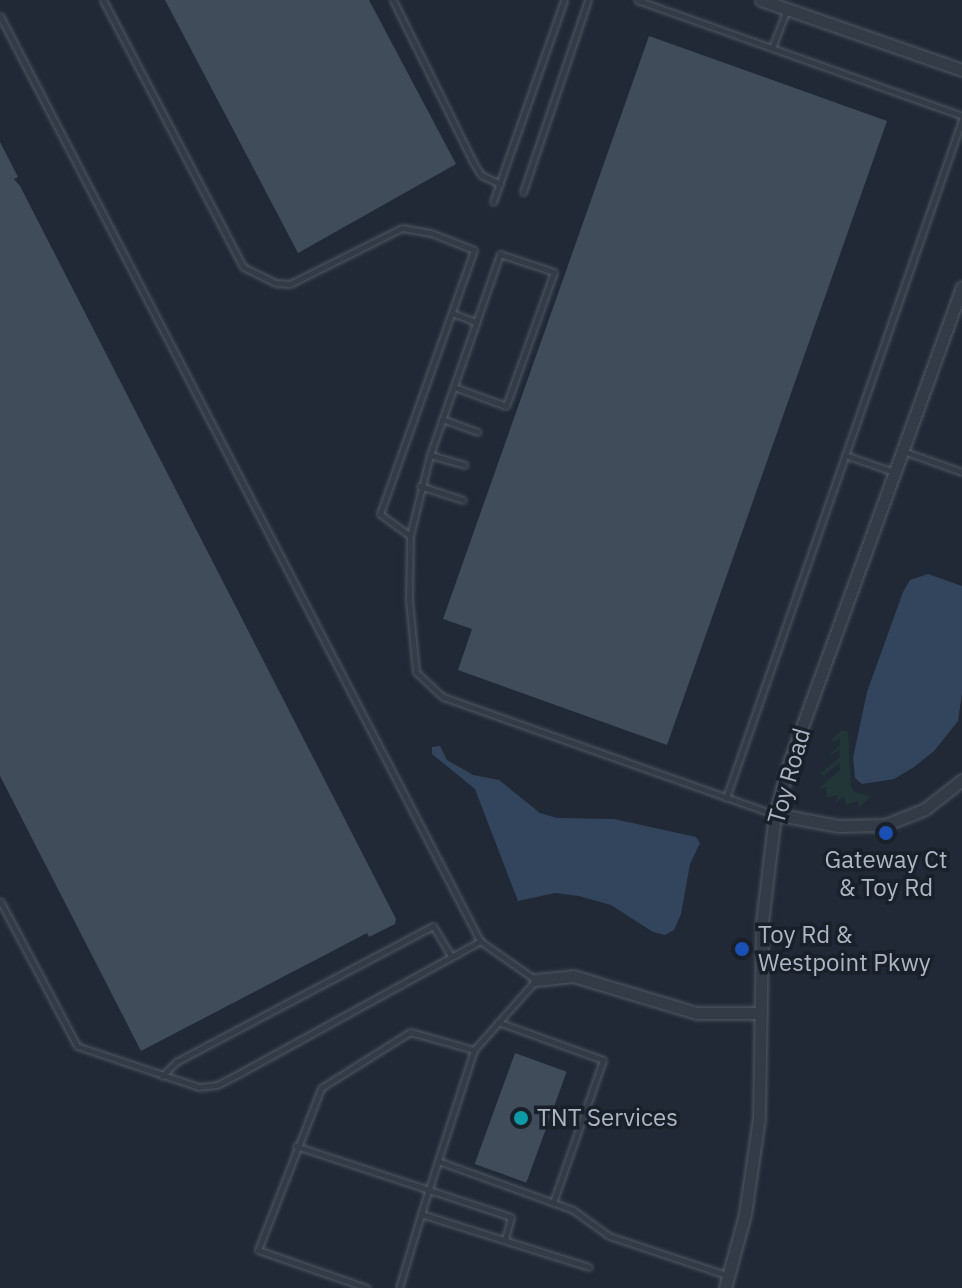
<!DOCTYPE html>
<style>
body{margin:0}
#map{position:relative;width:962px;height:1288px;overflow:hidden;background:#202935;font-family:"IBM Plex Sans",sans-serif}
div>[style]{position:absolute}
.green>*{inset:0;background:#223637}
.water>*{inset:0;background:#33455d}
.building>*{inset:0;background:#414c5a;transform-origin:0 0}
.roads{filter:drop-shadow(0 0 2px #505964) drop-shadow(0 0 2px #505964)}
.service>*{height:5px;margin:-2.5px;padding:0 2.5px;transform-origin:2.5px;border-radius:2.5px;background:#333b46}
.minor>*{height:11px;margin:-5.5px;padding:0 5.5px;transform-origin:5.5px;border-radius:5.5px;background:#333b46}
.dots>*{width:22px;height:22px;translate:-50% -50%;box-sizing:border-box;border:4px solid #19202a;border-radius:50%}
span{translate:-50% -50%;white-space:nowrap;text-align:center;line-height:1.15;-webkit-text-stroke:7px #19202a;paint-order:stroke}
.street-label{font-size:24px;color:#adb6c3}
.poi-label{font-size:24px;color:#adb6c3}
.left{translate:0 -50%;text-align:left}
</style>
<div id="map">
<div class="green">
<i style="clip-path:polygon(842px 730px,848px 732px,851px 787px,856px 793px,871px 796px,859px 808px,857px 801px,846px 805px,844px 796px,835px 803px,838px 795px,827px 798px,826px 787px,818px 789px,840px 770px,839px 763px,823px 776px,820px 774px,840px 757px,839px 750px,826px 758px,840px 745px,840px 738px,833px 742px,831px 740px)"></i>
</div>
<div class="water">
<i style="clip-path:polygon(928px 574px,962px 586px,962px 693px,958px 721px,934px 751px,914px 767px,894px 779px,862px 784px,855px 778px,853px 758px,867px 692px,903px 592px,910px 580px)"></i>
<i style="clip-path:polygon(440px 746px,447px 760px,473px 775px,499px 780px,540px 813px,557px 818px,614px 819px,696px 837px,700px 843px,690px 864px,681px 914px,674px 930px,665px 935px,653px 932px,611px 905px,579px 896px,555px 893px,518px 901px,475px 789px,432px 754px,432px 747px)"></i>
</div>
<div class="building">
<i style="clip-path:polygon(165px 0,369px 0,456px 164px,298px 253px)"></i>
<i style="clip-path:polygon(649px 36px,887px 121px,667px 745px,458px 670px,472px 629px,443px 619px)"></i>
<i style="clip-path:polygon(0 142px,18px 177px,14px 179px,20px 186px,396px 919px,395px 924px,369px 937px,367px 933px,141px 1051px,0 776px)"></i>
<i style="left:515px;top:1053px;width:55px;height:118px;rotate:20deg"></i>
</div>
<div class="roads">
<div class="service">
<i style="left:103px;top:0;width:301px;rotate:62.3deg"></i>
<i style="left:243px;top:267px;width:37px;rotate:26deg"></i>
<i style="left:276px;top:283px;width:14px;rotate:4deg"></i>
<i style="left:290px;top:284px;width:125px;rotate:-26.6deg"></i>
<i style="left:402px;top:228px;width:29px;rotate:10deg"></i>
<i style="left:431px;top:233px;width:46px;rotate:21.6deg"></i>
<i style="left:474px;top:250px;width:280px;rotate:109.6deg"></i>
<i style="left:380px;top:514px;width:37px;rotate:36deg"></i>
<i style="left:393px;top:0;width:181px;rotate:63.7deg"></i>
<i style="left:473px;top:162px;width:15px;rotate:58deg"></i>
<i style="left:481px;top:175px;width:21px;rotate:25deg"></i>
<i style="left:637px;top:0;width:345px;rotate:19.6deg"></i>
<i style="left:0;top:16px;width:1042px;rotate:62.57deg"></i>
<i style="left:480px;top:941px;width:68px;rotate:34.9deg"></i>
<i style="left:536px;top:980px;width:94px;rotate:131.5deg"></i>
<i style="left:474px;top:1050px;width:117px;rotate:108deg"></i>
<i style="left:438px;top:1161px;width:144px;rotate:19.9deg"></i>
<i style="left:573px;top:1210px;width:44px;rotate:35.8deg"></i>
<i style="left:609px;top:1236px;width:126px;rotate:18.4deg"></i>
<i style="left:772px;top:48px;width:42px;rotate:-69deg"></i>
<i style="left:523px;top:192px;width:203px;rotate:-71.3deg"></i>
<i style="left:493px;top:202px;width:214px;rotate:-70.6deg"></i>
<i style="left:452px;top:313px;width:26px;rotate:21deg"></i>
<i style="left:454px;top:387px;width:55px;rotate:20.1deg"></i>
<i style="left:506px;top:406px;width:142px;rotate:-70.3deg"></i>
<i style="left:554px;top:272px;width:57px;rotate:-161.6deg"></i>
<i style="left:500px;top:254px;width:213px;rotate:109.2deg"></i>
<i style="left:430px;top:455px;width:83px;rotate:103.9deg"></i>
<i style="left:410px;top:536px;width:64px;rotate:90.9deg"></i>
<i style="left:409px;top:600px;width:72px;rotate:84.4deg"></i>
<i style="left:416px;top:672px;width:37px;rotate:43deg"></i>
<i style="left:443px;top:697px;width:351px;rotate:19.5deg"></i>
<i style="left:442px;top:419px;width:38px;rotate:20deg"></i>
<i style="left:903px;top:451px;width:63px;rotate:19.6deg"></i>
<i style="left:430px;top:455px;width:36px;rotate:16deg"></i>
<i style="left:845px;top:455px;width:52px;rotate:19.1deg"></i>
<i style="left:420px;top:486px;width:45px;rotate:18deg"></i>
<i style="left:726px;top:798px;width:718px;rotate:-70.81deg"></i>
<i style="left:0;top:901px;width:164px;rotate:62deg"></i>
<i style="left:77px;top:1046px;width:129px;rotate:18.6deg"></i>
<i style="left:199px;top:1087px;width:18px;rotate:-6deg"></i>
<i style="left:217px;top:1085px;width:28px;rotate:-27deg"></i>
<i style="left:242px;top:1072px;width:272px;rotate:-28.8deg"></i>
<i style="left:498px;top:1022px;width:112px;rotate:19.9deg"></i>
<i style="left:603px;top:1060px;width:151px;rotate:109.3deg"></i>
<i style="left:162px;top:1076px;width:20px;rotate:-45deg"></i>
<i style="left:176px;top:1062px;width:291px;rotate:-27.9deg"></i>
<i style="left:433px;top:926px;width:35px;rotate:59deg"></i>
<i style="left:296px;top:1146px;width:226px;rotate:18.3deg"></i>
<i style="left:511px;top:1217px;width:24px;rotate:105deg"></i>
<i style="left:438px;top:1161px;width:56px;rotate:107.8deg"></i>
<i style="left:421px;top:1214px;width:176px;rotate:17.5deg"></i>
<i style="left:367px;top:1288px;width:115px;rotate:-160.8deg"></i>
<i style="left:258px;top:1250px;width:174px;rotate:-68.7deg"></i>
<i style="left:321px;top:1088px;width:105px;rotate:-32.2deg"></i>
<i style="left:410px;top:1032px;width:66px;rotate:15.7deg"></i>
<i style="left:399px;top:1288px;width:77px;rotate:-73.4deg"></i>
</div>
<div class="minor">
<i style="left:761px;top:0;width:213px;rotate:19.2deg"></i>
<i style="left:775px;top:814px;width:64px;rotate:10.8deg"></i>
<i style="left:838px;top:826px;width:47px;rotate:-1.2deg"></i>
<i style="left:885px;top:825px;width:43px;rotate:-21.8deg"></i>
<i style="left:925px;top:809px;width:47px;rotate:-38.1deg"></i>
<i style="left:536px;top:980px;width:37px;rotate:-6deg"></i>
<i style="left:573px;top:976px;width:128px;rotate:16.7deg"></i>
<i style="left:696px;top:1013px;width:65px"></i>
<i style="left:725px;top:1288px;width:77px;rotate:-74.9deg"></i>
<i style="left:745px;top:1214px;width:97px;rotate:-81.7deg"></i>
<i style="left:759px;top:1118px;width:196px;rotate:-89.1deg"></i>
<i style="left:762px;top:922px;width:109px;rotate:-83.1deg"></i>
<i style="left:775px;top:814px;width:56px;rotate:-74.5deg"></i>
<i style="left:790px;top:760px;width:503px;rotate:-70.02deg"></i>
</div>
</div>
<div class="dots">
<i style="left:886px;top:833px;background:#1a4fb4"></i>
<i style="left:742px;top:949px;background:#1a4fb4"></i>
<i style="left:521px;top:1118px;background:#0f9aa8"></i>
</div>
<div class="street-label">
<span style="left:789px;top:776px;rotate:-74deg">Toy Road</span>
</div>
<div class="poi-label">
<span style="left:886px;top:874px">Gateway Ct<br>&amp; Toy Rd</span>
<span class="left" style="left:758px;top:949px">Toy Rd &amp;<br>Westpoint Pkwy</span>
<span class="left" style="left:537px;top:1118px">TNT Services</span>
</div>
</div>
